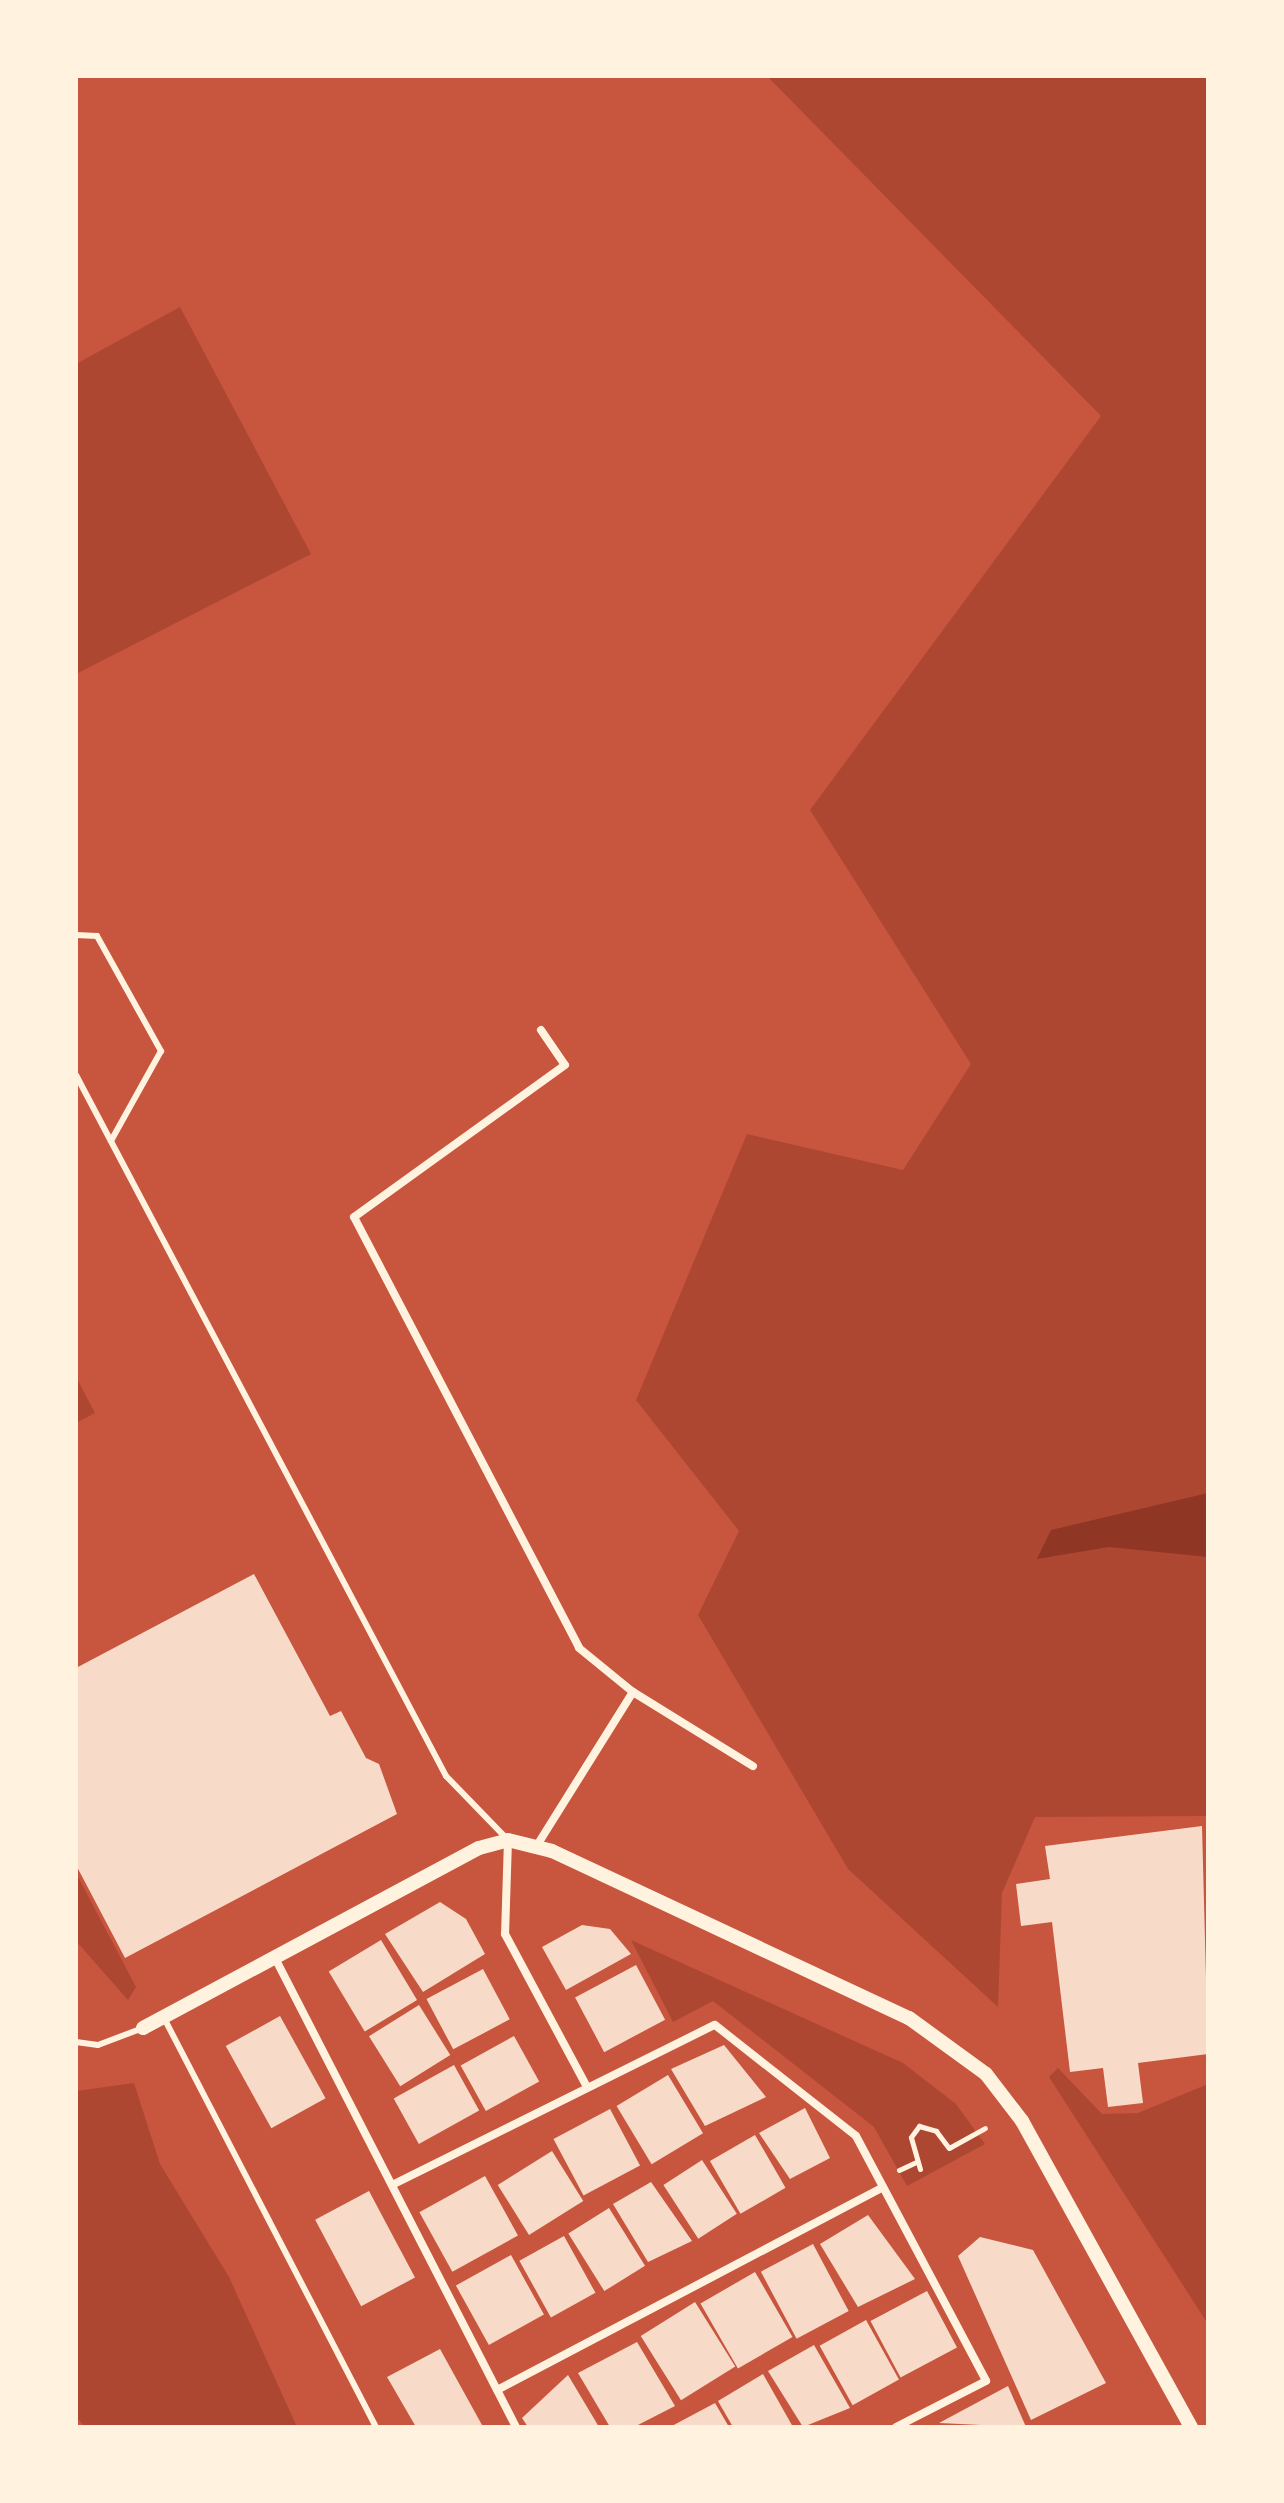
<!DOCTYPE html>
<style>
body{margin:0}
#map{position:relative;width:1284px;height:2503px;overflow:hidden;background:#c8553d;font-family:Signika,sans-serif}
div>[style]{position:absolute}
.green>*{inset:0;background:#ae4732}
.water>*{inset:0;background:#8f3625}
.building>*{inset:0;background:#f7dbc8;transform-origin:0 0}
.path>*{height:5px;margin:-2.5px;padding:0 2.5px;transform-origin:2.5px;border-radius:2.5px;background:#fff3e0}
.service>*{height:6px;margin:-3px;padding:0 3px;transform-origin:3px;border-radius:3px;background:#fff3e0}
.minor>*{height:8px;margin:-4px;padding:0 4px;transform-origin:4px;border-radius:4px;background:#fff3e0}
.tertiary>*{height:14px;margin:-7px;padding:0 7px;transform-origin:7px;border-radius:7px;background:#fff3e0}
span{translate:-50% -50%;white-space:nowrap;text-align:center;line-height:1.15;-webkit-text-stroke:6px #fff3e0;paint-order:stroke}
.frame{position:absolute;inset:0;border:78px solid #fff3e0;pointer-events:none}
</style>
<div id="map">
<div class="green">
<i style="clip-path:polygon(767px 76px,1208px 76px,1208px 1816px,1035px 1817px,1002px 1893px,998px 2007px,848px 1869px,698px 1615px,739px 1531px,636px 1400px,747px 1134px,903px 1170px,971px 1064px,810px 810px,1101px 416px)"></i>
<i style="clip-path:polygon(180px 307px,311px 554px,76px 674px,76px 364px)"></i>
<i style="clip-path:polygon(76px 1377px,95px 1413px,76px 1423px)"></i>
<i style="clip-path:polygon(76px 1873px,136px 1987px,128px 2000px,76px 1941px)"></i>
<i style="clip-path:polygon(631px 1940px,903px 2063px,956px 2104px,985px 2144px,907px 2186px,874px 2127px,713px 2001px,673px 2022px)"></i>
<i style="clip-path:polygon(1058px 2068px,1102px 2114px,1138px 2113px,1208px 2084px,1208px 2324px,1049px 2077px)"></i>
<i style="clip-path:polygon(134px 2083px,160px 2164px,229px 2277px,297px 2427px,85px 2427px,76px 2417px,76px 2091px)"></i>
</div>
<div class="water">
<i style="clip-path:polygon(1208px 1493px,1208px 1557px,1109px 1547px,1037px 1559px,1051px 1530px)"></i>
</div>
<div class="building">
<i style="clip-path:polygon(254px 1574px,330px 1716px,341px 1711px,366px 1758px,379px 1764px,397px 1814px,125px 1958px,76px 1865px,76px 1668px)"></i>
<i style="clip-path:polygon(1202px 1826px,1208px 2054px,1138px 2063px,1143px 2103px,1108px 2107px,1103px 2068px,1070px 2072px,1052px 1922px,1021px 1926px,1016px 1884px,1050px 1879px,1045px 1846px)"></i>
<i style="clip-path:polygon(440px 1902px,466px 1919px,485px 1954px,423px 1992px,385px 1934px)"></i>
<i style="clip-path:polygon(582px 1925px,610px 1929px,631px 1954px,566px 1990px,542px 1947px)"></i>
<i style="left:381px;top:1940px;width:70px;height:61px;rotate:59deg"></i>
<i style="left:636px;top:1965px;width:62px;height:69px;rotate:62deg"></i>
<i style="left:483px;top:1969px;width:57px;height:64px;rotate:62deg"></i>
<i style="left:419px;top:2005px;width:59px;height:59px;rotate:58deg"></i>
<i style="left:280px;top:2016px;width:94px;height:62px;rotate:61deg"></i>
<i style="left:514px;top:2036px;width:52px;height:61px;rotate:61deg"></i>
<i style="clip-path:polygon(724px 2045px,766px 2097px,705px 2126px,671px 2069px)"></i>
<i style="left:454px;top:2065px;width:52px;height:69px;rotate:61deg"></i>
<i style="left:668px;top:2075px;width:68px;height:60px;rotate:59deg"></i>
<i style="clip-path:polygon(805px 2108px,830px 2158px,790px 2179px,759px 2133px)"></i>
<i style="left:610px;top:2109px;width:64px;height:64px;rotate:62deg"></i>
<i style="left:755px;top:2135px;width:61px;height:52px;rotate:60deg"></i>
<i style="left:552px;top:2151px;width:59px;height:64px;rotate:58deg"></i>
<i style="left:702px;top:2160px;width:64px;height:46px;rotate:57deg"></i>
<i style="left:485px;top:2176px;width:68px;height:75px;rotate:61deg"></i>
<i style="clip-path:polygon(651px 2182px,692px 2241px,648px 2262px,613px 2204px)"></i>
<i style="left:369px;top:2191px;width:98px;height:61px;rotate:62deg"></i>
<i style="left:609px;top:2208px;width:68px;height:48px;rotate:58deg"></i>
<i style="clip-path:polygon(868px 2215px,915px 2279px,858px 2307px,820px 2244px)"></i>
<i style="left:564px;top:2236px;width:65px;height:51px;rotate:61deg"></i>
<i style="clip-path:polygon(980px 2237px,1033px 2250px,1106px 2383px,1031px 2420px,958px 2256px)"></i>
<i style="left:813px;top:2244px;width:76px;height:59px;rotate:62deg"></i>
<i style="left:511px;top:2255px;width:68px;height:63px;rotate:61deg"></i>
<i style="left:755px;top:2272px;width:75px;height:63px;rotate:60deg"></i>
<i style="left:927px;top:2291px;width:64px;height:64px;rotate:62deg"></i>
<i style="left:695px;top:2302px;width:76px;height:64px;rotate:58deg"></i>
<i style="left:866px;top:2320px;width:68px;height:53px;rotate:61deg"></i>
<i style="clip-path:polygon(637px 2342px,675px 2406px,634px 2427px,610px 2427px,578px 2373px)"></i>
<i style="clip-path:polygon(814px 2345px,850px 2408px,803px 2427px,768px 2371px)"></i>
<i style="clip-path:polygon(440px 2349px,482px 2425px,478px 2427px,416px 2427px,387px 2377px)"></i>
<i style="clip-path:polygon(763px 2374px,793px 2427px,733px 2427px,718px 2401px)"></i>
<i style="clip-path:polygon(568px 2375px,599px 2427px,528px 2427px,522px 2418px)"></i>
<i style="clip-path:polygon(1008px 2386px,1026px 2427px,939px 2423px)"></i>
<i style="clip-path:polygon(715px 2403px,729px 2427px,670px 2427px)"></i>
</div>
<div class="path">
<i style="left:920px;top:2169px;width:33px;rotate:-106deg"></i>
<i style="left:911px;top:2137px;width:14px;rotate:-54deg"></i>
<i style="left:919px;top:2126px;width:18px;rotate:16deg"></i>
<i style="left:936px;top:2131px;width:21px;rotate:53deg"></i>
<i style="left:949px;top:2148px;width:41px;rotate:-29.1deg"></i>
<i style="left:899px;top:2170px;width:19px;rotate:-25deg"></i>
</div>
<div class="service">
<i style="left:76px;top:935px;width:21px;rotate:3deg"></i>
<i style="left:97px;top:936px;width:132px;rotate:60.9deg"></i>
<i style="left:161px;top:1051px;width:103px;rotate:119.1deg"></i>
<i style="left:76px;top:1075px;width:793px;rotate:62.17deg"></i>
<i style="left:446px;top:1776px;width:88px;rotate:45.9deg"></i>
<i style="left:164px;top:2018px;width:461px;rotate:62.6deg"></i>
<i style="left:76px;top:2042px;width:22px;rotate:8deg"></i>
<i style="left:98px;top:2045px;width:48px;rotate:-20.7deg"></i>
</div>
<div class="minor">
<i style="left:541px;top:1030px;width:42px;rotate:55.6deg"></i>
<i style="left:565px;top:1065px;width:260px;rotate:144.2deg"></i>
<i style="left:354px;top:1217px;width:486px;rotate:62.4deg"></i>
<i style="left:579px;top:1648px;width:70px;rotate:39.2deg"></i>
<i style="left:633px;top:1692px;width:141px;rotate:31.7deg"></i>
<i style="left:508px;top:1840px;width:94px;rotate:91.8deg"></i>
<i style="left:505px;top:1934px;width:174px;rotate:61.8deg"></i>
<i style="left:536px;top:1847px;width:183px;rotate:-58deg"></i>
<i style="left:275px;top:1958px;width:527px;rotate:62.8deg"></i>
<i style="left:392px;top:2185px;width:360px;rotate:-26.4deg"></i>
<i style="left:715px;top:2025px;width:179px;rotate:38.2deg"></i>
<i style="left:856px;top:2136px;width:277px;rotate:62deg"></i>
<i style="left:986px;top:2381px;width:101px;rotate:152.9deg"></i>
<i style="left:497px;top:2390px;width:436px;rotate:-27.7deg"></i>
</div>
<div class="tertiary">
<i style="left:143px;top:2028px;width:381px;rotate:-28.2deg"></i>
<i style="left:479px;top:1848px;width:30px;rotate:-15deg"></i>
<i style="left:508px;top:1840px;width:45px;rotate:14deg"></i>
<i style="left:552px;top:1851px;width:394px;rotate:25.1deg"></i>
<i style="left:909px;top:2018px;width:95px;rotate:36deg"></i>
<i style="left:986px;top:2074px;width:59px;rotate:52.5deg"></i>
<i style="left:1022px;top:2121px;width:350px;rotate:61.1deg"></i>
</div>
<div class="frame"></div>
</div>
